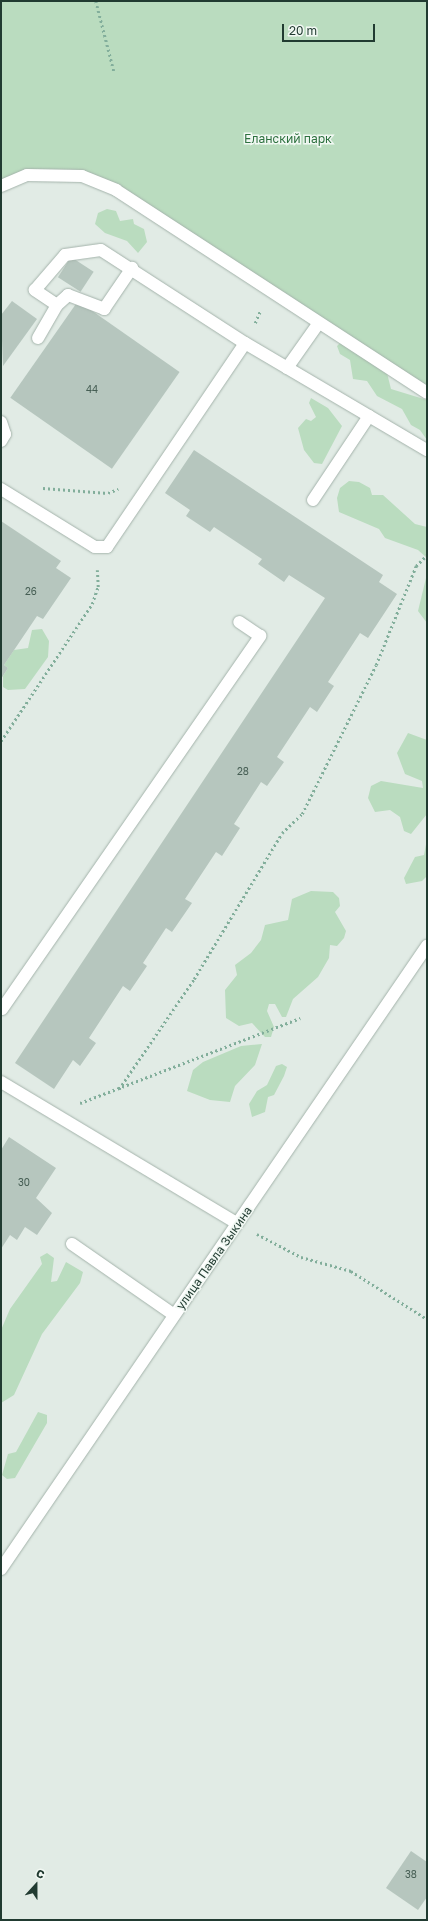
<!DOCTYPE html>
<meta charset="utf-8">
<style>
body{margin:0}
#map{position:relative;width:428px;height:1921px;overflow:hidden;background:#e1ebe5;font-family:"Golos Text",sans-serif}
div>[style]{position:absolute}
.green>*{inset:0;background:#badcbf}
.building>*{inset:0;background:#b6c6be;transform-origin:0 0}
.path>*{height:2.5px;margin-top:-1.25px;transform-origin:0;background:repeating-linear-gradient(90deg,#82ae9b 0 2px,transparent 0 5px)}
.roads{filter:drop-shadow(0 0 1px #a4b3ab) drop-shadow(0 0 1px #a4b3ab)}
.lane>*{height:12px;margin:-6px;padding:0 6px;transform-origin:6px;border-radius:6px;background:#fff}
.secondary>*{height:12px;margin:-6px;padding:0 6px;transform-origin:6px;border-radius:6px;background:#fff}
span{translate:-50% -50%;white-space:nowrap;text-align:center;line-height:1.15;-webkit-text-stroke:3px #f1f8f3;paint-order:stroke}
.number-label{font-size:10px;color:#465e54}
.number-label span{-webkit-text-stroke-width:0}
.park-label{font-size:12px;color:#2d713f}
.street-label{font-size:12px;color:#213b31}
.frame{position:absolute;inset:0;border:2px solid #213b31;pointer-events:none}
.north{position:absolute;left:16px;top:1865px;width:40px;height:40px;-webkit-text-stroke:3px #f1f8f3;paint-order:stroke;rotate:21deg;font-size:11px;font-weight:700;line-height:16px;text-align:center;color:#213b31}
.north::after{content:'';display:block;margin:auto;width:14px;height:18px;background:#213b31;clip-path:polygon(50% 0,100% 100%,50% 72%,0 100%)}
.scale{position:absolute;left:282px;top:24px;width:93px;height:18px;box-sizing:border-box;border:2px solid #213b31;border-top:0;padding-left:5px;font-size:12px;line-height:14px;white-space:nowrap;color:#213b31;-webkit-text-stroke:3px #f1f8f3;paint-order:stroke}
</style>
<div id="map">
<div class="green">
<i style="clip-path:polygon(1px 1px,427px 1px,427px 393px,170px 226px,82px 176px,27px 175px,1px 186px)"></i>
<i style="clip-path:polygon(107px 209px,116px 211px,120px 221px,133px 219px,134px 224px,144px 229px,147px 242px,138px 253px,127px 241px,105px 233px,95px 224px,98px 213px)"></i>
<i style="clip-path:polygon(340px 343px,387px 373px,391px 389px,427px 400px,427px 440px,420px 430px,411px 425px,402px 409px,377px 396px,367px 381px,353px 379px,350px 360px,340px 354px,337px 346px)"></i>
<i style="clip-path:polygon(311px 398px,328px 408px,342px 426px,322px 464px,314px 463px,304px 450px,298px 428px,306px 419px,311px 421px,316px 417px,309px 403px)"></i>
<i style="clip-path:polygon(349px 481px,359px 482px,370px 488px,372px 495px,383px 495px,415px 524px,427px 527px,427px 558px,418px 550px,385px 538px,379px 529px,339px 512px,337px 498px,340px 488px)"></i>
<i style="clip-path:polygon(427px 574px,427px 623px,418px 611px)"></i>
<i style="clip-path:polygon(42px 629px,49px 641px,48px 657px,25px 689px,8px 690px,3px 687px,3px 676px,8px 668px,4px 665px,14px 650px,28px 648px,32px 630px)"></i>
<i style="clip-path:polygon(408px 733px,427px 740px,427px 814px,411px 834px,404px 831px,400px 817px,390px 810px,375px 812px,368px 798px,371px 786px,381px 781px,423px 788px,422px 781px,405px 774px,397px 753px)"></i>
<i style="clip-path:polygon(427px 839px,427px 876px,422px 881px,406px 884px,404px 878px,415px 857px,424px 855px)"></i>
<i style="clip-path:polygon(311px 891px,333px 892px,339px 898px,340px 906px,335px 912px,346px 931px,344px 938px,337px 946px,330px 945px,329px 958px,318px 977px,293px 999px,286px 1017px,282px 1017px,275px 1004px,269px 1004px,267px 1011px,274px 1027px,271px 1037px,265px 1037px,252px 1023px,239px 1026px,226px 1018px,225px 990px,237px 975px,235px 965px,251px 953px,261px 940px,265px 925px,288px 920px,292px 899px)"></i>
<i style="clip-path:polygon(262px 1044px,255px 1065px,235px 1086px,230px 1102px,210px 1100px,187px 1091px,193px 1070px,203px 1062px,241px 1046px)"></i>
<i style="clip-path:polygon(282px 1064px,287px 1067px,284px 1076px,274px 1095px,268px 1097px,265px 1112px,252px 1117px,249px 1104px,257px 1091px,267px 1085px,276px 1066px)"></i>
<i style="clip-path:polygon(47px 1253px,54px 1258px,51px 1282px,57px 1281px,66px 1262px,83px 1272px,80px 1283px,42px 1334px,14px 1395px,1px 1403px,1px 1330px,10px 1309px,42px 1264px,40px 1257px)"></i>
<i style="clip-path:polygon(38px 1412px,47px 1415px,47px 1423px,15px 1478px,7px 1479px,2px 1475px,8px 1454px,16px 1452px)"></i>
</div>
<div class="building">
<i style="left:71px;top:257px;width:27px;height:24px;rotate:33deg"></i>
<i style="clip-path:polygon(12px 301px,37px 319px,3px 366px,1px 315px)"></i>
<i style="left:78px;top:301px;width:124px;height:118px;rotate:35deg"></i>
<i style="clip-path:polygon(194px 450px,383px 575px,379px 582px,397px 594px,368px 638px,360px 633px,328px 682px,334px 686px,317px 712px,310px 707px,277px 757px,284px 762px,267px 786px,261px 782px,234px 824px,240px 828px,222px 856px,216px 852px,185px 899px,192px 903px,172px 932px,166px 928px,143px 963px,147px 966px,130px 991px,123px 986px,89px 1038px,96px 1043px,80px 1066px,73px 1060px,54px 1089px,15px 1063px,325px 598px,289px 575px,284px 582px,258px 564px,262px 559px,214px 527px,210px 532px,186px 516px,190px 510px,165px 493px)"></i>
<i style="clip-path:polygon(1px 521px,61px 561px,56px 568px,71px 578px,43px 619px,37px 616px,4px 665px,8px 668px,1px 679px)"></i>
<i style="clip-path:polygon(9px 1137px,56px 1168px,36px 1198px,52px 1213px,37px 1235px,25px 1227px,17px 1240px,10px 1235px,1px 1249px,1px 1150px)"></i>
<i style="clip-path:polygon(411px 1851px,427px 1862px,427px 1897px,418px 1910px,386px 1888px)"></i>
</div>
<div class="path">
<i style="left:96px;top:1px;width:72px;rotate:75.6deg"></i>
<i style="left:255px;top:323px;width:13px;rotate:-67deg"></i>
<i style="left:43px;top:488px;width:65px;rotate:4.4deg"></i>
<i style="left:108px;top:493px;width:11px;rotate:-22deg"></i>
<i style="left:1px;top:741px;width:164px;rotate:-56.4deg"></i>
<i style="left:92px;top:604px;width:18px;rotate:-71deg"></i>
<i style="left:98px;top:587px;width:17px;rotate:-93deg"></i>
<i style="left:119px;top:1089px;width:133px;rotate:-55.7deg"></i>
<i style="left:194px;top:979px;width:170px;rotate:-58.9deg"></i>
<i style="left:282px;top:833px;width:28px;rotate:-44deg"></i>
<i style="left:302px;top:814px;width:166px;rotate:-63.6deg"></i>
<i style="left:376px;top:665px;width:107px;rotate:-68deg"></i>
<i style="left:416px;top:566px;width:16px;rotate:-45deg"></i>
<i style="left:80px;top:1103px;width:236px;rotate:-21.1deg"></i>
<i style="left:257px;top:1234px;width:50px;rotate:27.6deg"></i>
<i style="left:301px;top:1257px;width:52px;rotate:15.6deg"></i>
<i style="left:351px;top:1271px;width:90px;rotate:32.3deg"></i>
</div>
<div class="roads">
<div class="lane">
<i style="left:1px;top:186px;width:28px;rotate:-23deg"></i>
<i style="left:27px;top:175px;width:55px;rotate:1deg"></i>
<i style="left:82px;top:176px;width:37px;rotate:22deg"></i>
<i style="left:116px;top:190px;width:371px;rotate:33.1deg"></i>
<i style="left:57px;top:305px;width:15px;rotate:-42deg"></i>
<i style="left:68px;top:295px;width:39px;rotate:21deg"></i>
<i style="left:104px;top:309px;width:50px;rotate:-55.7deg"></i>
<i style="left:38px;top:338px;width:38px;rotate:-60deg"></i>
<i style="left:57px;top:305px;width:27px;rotate:-146deg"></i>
<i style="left:35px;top:290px;width:46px;rotate:-49.4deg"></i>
<i style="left:65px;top:255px;width:36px;rotate:-8deg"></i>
<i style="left:101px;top:250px;width:171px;rotate:32.9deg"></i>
<i style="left:287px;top:368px;width:54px;rotate:-54.8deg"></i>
<i style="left:1px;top:422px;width:13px;rotate:72deg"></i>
<i style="left:5px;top:434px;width:8px;rotate:120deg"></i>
<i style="left:1px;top:489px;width:110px;rotate:31.7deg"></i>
<i style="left:95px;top:547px;width:12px"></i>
<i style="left:107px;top:547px;width:246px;rotate:-55.9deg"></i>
<i style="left:245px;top:343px;width:211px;rotate:30.5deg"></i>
<i style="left:313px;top:500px;width:101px;rotate:-56.3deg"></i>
<i style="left:2px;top:1009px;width:454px;rotate:-55.3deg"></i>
<i style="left:260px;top:636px;width:25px;rotate:-146deg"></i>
<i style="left:1px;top:1082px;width:275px;rotate:30.9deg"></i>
<i style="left:72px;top:1244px;width:124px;rotate:34.8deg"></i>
</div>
<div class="secondary">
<i style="left:1px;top:1569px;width:755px;rotate:-55.64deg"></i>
</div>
</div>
<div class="number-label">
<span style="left:92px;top:390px">44</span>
<span style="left:31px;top:592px">26</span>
<span style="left:243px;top:772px">28</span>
<span style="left:24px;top:1183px">30</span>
<span style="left:411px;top:1875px">38</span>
</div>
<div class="park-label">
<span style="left:288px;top:139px">Еланский парк</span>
</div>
<div class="street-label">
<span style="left:214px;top:1258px;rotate:-55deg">улица Павла Зыкина</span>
</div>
<div class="frame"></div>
<div class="north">С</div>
<div class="scale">20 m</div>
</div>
